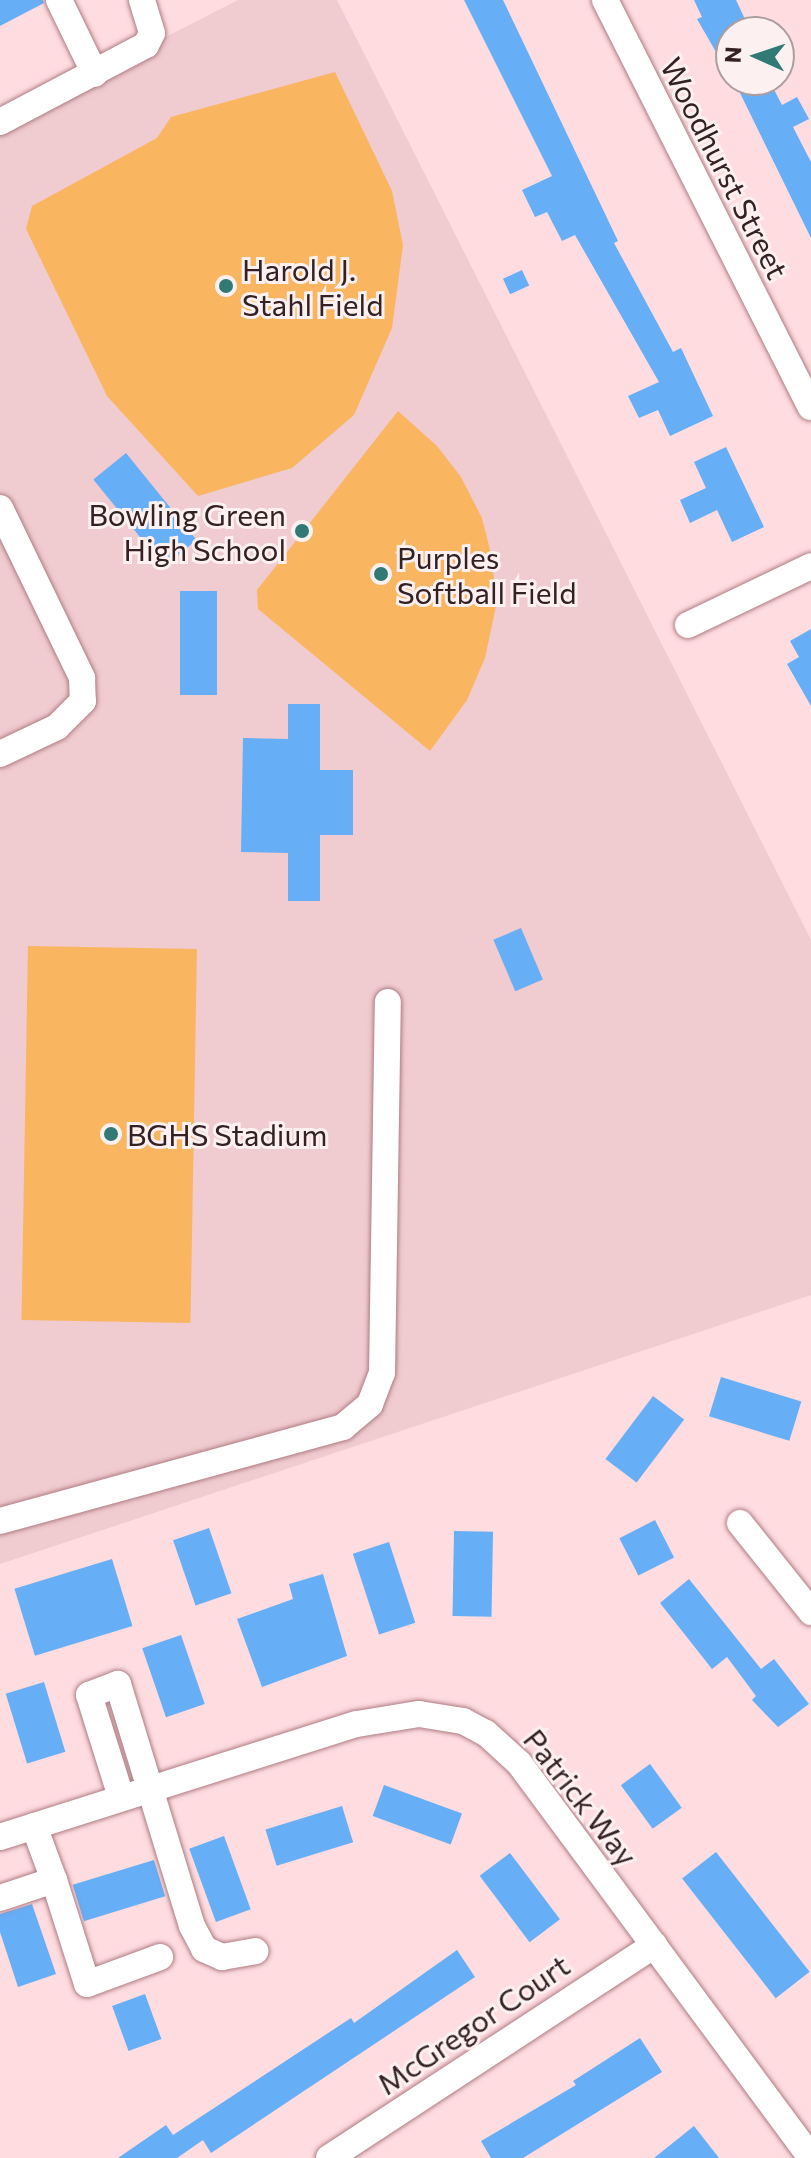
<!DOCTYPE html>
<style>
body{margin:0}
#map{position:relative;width:811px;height:2158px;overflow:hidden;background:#fedce0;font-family:Commissioner,sans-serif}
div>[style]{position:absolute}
.built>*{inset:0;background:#f0cbcf}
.green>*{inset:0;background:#f9b560;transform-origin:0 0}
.building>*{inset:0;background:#66aef5;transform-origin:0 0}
.roads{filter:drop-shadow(0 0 2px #ae7c83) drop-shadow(0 0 2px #ae7c83)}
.minor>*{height:26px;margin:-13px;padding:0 13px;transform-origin:13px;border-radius:13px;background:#fff}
.dots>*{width:22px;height:22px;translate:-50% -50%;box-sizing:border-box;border:4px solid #fcf0f1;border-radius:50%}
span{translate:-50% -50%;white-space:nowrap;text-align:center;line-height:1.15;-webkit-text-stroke:6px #fcf0f1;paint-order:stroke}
.street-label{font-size:30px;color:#352124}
.poi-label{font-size:30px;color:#352124}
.left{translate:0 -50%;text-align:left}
.right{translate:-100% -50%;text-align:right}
.north{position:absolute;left:715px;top:16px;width:80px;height:80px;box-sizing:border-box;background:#fcf0f1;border:2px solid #ac9d9f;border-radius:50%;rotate:273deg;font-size:22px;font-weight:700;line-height:32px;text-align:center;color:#352124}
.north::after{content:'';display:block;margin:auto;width:28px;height:36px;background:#307975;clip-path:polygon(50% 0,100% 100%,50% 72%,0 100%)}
</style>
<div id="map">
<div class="built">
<i style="clip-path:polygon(238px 0,337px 0,811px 940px,811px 1295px,0 1564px,0 122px)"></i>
</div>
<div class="green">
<i style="clip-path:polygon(335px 72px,392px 191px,403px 245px,392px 328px,354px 415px,292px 468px,198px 496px,107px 396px,26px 229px,32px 206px,157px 138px,171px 117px)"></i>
<i style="clip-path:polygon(398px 411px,437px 446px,461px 477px,482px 518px,492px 558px,496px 606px,485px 658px,467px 700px,430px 751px,258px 609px,257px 590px)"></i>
<i style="left:28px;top:946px;width:169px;height:374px;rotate:1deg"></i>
</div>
<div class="building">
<i style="clip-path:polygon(0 0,43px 0,44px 3px,0 26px)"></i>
<i style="clip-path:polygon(464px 0,503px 0,618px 241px,614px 243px,673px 352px,681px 348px,713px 416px,670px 436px,658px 410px,639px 418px,628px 396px,659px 382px,575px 235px,562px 241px,547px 212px,535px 217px,522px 190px,552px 176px)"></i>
<i style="clip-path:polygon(694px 0,736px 0,751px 32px,731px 32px,731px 78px,697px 19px,702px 17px)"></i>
<i style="clip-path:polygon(769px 80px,782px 105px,797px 97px,809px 119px,793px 127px,811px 162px,811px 238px,740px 93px)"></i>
<i style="left:522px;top:270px;width:17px;height:21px;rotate:65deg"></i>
<i style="clip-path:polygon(726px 447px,764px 527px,732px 542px,717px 510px,690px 523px,680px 500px,706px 488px,694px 462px)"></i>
<i style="left:126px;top:453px;width:112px;height:42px;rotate:51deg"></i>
<i style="left:180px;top:591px;width:37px;height:104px"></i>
<i style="clip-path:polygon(811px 629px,811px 706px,787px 664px,799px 657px,790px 641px)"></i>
<i style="clip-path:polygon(288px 704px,320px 704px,320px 770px,353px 770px,353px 835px,320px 835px,320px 901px,288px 901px,288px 853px,241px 852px,243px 738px,288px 739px)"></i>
<i style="left:521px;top:928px;width:56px;height:30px;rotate:67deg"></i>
<i style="left:721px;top:1377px;width:84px;height:41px;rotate:17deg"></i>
<i style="left:653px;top:1396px;width:39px;height:79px;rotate:37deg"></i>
<i style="left:655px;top:1520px;width:42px;height:40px;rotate:63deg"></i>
<i style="left:209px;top:1528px;width:69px;height:38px;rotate:71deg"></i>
<i style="left:454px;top:1531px;width:39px;height:85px;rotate:1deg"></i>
<i style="left:389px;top:1542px;width:85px;height:38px;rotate:72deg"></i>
<i style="left:112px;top:1559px;width:70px;height:102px;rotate:73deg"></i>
<i style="clip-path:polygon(323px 1574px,347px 1656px,262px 1687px,237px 1619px,293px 1599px,289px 1584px)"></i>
<i style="clip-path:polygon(689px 1579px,761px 1669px,774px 1659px,809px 1704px,778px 1727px,752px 1700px,756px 1696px,727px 1657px,712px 1669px,660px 1603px)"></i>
<i style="left:181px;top:1635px;width:73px;height:41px;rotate:71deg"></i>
<i style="left:44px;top:1682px;width:73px;height:40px;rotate:73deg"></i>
<i style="left:650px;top:1764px;width:54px;height:36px;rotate:54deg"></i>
<i style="left:384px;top:1785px;width:83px;height:33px;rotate:20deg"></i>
<i style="left:342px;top:1806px;width:38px;height:80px;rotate:73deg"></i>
<i style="left:224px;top:1836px;width:78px;height:37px;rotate:70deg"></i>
<i style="left:716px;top:1852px;width:152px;height:43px;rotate:52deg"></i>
<i style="left:510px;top:1853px;width:83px;height:38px;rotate:53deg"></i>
<i style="left:154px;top:1860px;width:38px;height:85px;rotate:73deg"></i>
<i style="clip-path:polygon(32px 1904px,56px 1974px,18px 1987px,0 1932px,0 1914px)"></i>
<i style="clip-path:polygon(457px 1950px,475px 1977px,211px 2153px,203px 2140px,177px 2158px,118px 2158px,166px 2125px,173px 2135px,351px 2018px,354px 2023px)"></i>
<i style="left:145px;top:1994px;width:48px;height:35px;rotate:70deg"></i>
<i style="clip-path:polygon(640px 2038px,662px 2072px,523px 2158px,491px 2158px,481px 2141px,576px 2085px,573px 2081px)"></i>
<i style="clip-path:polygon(694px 2126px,719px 2158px,654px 2158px)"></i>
</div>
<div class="roads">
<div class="minor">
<i style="left:59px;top:0;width:82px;rotate:64.1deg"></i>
<i style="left:605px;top:0;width:456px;rotate:63.2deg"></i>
<i style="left:0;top:122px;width:165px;rotate:-27.8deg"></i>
<i style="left:146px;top:45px;width:13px;rotate:-63deg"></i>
<i style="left:152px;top:33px;width:34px;rotate:-107deg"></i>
<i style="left:0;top:508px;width:189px;rotate:64.2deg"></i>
<i style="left:82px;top:678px;width:23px;rotate:88deg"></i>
<i style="left:83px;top:701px;width:37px;rotate:135deg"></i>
<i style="left:57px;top:727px;width:63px;rotate:154.7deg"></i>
<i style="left:688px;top:625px;width:136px;rotate:-25.6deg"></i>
<i style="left:0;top:1521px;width:356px;rotate:-15.3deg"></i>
<i style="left:343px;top:1427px;width:35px;rotate:-40deg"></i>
<i style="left:370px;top:1404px;width:33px;rotate:-69deg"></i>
<i style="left:382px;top:1373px;width:371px;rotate:-89.1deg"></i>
<i style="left:740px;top:1523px;width:114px;rotate:51.4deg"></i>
<i style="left:121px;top:1797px;width:107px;rotate:-107.4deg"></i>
<i style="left:89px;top:1695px;width:31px;rotate:-21deg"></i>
<i style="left:118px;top:1684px;width:253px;rotate:73deg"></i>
<i style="left:192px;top:1926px;width:26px;rotate:62deg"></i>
<i style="left:204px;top:1949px;width:20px;rotate:24deg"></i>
<i style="left:222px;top:1957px;width:34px;rotate:-10deg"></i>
<i style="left:34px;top:1826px;width:58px;rotate:69.7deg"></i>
<i style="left:0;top:1837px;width:374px;rotate:-17.6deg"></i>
<i style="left:357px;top:1724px;width:63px;rotate:-9.2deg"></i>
<i style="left:419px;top:1714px;width:45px;rotate:9deg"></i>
<i style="left:463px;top:1721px;width:26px;rotate:28deg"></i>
<i style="left:486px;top:1733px;width:45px;rotate:42.3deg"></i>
<i style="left:519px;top:1763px;width:491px;rotate:53.5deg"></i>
<i style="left:0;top:1898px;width:57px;rotate:-18.4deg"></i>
<i style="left:54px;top:1880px;width:109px;rotate:72.4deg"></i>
<i style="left:87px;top:1984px;width:78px;rotate:-20.3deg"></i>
<i style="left:329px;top:2158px;width:389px;rotate:-33.2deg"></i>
</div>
</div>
<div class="dots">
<i style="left:226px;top:286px;background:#307975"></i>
<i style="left:302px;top:531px;background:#307975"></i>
<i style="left:381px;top:574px;background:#307975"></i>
<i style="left:111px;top:1134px;background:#307975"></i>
</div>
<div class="street-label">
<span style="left:725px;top:168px;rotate:63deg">Woodhurst Street</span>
<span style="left:581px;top:1797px;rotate:52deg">Patrick Way</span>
<span style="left:473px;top:2024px;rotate:-34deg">McGregor Court</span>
</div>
<div class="poi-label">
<span class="left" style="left:242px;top:286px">Harold J.<br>Stahl Field</span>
<span class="right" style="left:286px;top:531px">Bowling Green<br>High School</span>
<span class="left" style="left:397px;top:574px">Purples<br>Softball Field</span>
<span class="left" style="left:127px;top:1134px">BGHS Stadium</span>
</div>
<div class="north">N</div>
</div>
